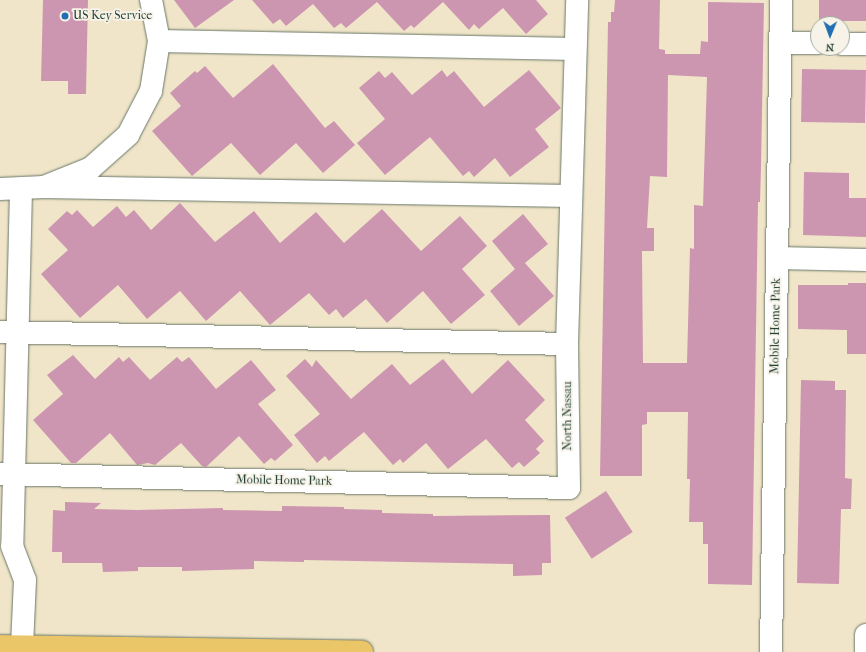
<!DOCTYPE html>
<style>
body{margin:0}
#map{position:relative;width:866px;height:652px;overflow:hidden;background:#f0e5c9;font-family:"IM FELL French Canon",serif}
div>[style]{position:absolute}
.building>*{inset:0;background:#cd96b0;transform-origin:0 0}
.roads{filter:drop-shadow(0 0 1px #687868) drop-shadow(0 0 1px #687868)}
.minor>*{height:22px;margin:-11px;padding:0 11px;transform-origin:11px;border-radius:11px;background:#fff}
.major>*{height:22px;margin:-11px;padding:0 11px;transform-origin:11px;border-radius:11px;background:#ebc669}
.dots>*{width:11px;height:11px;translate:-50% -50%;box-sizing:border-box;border:2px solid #f7f3e8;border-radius:50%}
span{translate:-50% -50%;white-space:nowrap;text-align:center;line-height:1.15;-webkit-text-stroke:3.5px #f7f3e8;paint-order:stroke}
.poi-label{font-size:12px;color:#1f3d34}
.left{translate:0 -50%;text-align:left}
.street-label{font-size:12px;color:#1f3d34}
.north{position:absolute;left:810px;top:16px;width:40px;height:40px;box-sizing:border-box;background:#f7f3e8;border:1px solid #a1aaa0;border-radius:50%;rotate:181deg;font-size:11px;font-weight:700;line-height:16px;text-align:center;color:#1f3d34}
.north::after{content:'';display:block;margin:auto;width:14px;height:18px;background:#1f6fb2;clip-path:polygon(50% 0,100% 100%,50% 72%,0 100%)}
</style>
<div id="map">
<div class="building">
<i style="clip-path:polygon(43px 0,88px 0,86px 94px,68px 94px,68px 81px,41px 81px)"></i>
<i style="clip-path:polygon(174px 0,234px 0,195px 28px)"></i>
<i style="clip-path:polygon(252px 0,536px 0,548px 14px,526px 34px,503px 8px,479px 29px,474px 24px,469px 30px,443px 2px,414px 28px,411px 25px,404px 31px,377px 2px,346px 28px,341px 23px,334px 28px,313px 4px,286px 26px,280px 19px,273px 24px)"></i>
<i style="clip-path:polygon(evenodd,615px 0,660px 0,659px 49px,665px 50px,665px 54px,700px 54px,701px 41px,708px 42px,708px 2px,764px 3px,761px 167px,760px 202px,758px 202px,752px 585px,708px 584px,708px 544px,703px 544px,703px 522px,689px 522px,690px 479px,687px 479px,688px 412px,647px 412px,647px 424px,642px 425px,642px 476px,600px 476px,608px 22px,611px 22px,611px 12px,614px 12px,615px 0,668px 75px,707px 77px,703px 206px,694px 205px,694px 249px,690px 248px,687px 363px,643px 363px,642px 251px,654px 251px,654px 228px,647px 228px,650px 176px,667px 177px,668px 75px)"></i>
<i style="left:819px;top:0;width:47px;height:21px"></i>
<i style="clip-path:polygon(273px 64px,325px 128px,334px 121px,355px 145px,323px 173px,296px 143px,260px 175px,231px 143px,192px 176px,152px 131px,181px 106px,170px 93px,195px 71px,197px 73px,205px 66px,233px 98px)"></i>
<i style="left:802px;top:69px;width:64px;height:53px;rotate:1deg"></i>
<i style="clip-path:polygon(442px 70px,447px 77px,454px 71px,484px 107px,529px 70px,561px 108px,535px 129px,549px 147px,510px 177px,495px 158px,474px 177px,469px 171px,463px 176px,430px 137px,385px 175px,357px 143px,385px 119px,359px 88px,379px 71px,385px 78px,392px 72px,412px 95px)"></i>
<i style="clip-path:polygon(804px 172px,849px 173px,849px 198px,866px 198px,866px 237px,803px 235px)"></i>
<i style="clip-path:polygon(180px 203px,215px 242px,254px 211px,280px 243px,316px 212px,344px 243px,382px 209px,421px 251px,460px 216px,487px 246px,462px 269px,485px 295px,451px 324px,423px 291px,387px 323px,366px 299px,343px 318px,336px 309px,329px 315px,309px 293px,270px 325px,240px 291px,206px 321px,180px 291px,147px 319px,118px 285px,80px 318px,41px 274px,68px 250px,48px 229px,67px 211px,72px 215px,77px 210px,93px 227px,117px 206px,126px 217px,134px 210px,151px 230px)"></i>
<i style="clip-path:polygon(523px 214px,548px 244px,525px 263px,554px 296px,519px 326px,490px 291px,515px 269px,492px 241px)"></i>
<i style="clip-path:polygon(848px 283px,866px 283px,866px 354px,847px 354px,847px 330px,798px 329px,798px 285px,848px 285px)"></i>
<i style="clip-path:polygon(73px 355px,95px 379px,119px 357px,123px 362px,129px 357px,150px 380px,177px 357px,182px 362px,189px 357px,216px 389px,251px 360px,276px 390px,258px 404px,293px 445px,275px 461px,271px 458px,264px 464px,239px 436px,206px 467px,202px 466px,181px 443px,155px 465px,148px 463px,137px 465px,110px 433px,76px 463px,71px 463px,33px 420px,63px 394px,47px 375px)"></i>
<i style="clip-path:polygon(305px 359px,312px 367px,316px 360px,351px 399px,392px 364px,410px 385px,443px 359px,472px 394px,508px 360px,545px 400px,525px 420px,544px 441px,536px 449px,540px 453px,524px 467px,519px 462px,512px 468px,486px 439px,448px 469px,426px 443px,403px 463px,400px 459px,393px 465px,364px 432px,329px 461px,325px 456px,317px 463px,294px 435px,320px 414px,286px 376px)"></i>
<i style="clip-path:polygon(801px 380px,835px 381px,835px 390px,846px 390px,845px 478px,852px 479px,851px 509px,841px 509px,839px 584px,797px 583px)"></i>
<i style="left:606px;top:491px;width:49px;height:49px;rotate:57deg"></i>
<i style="clip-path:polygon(65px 502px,101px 503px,94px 509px,137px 510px,223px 508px,223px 510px,282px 511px,282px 506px,344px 507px,344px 509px,382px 510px,382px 513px,433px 514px,433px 516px,550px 515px,551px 563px,542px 563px,542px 575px,513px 576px,513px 564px,304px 560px,304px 562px,254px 561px,254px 569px,182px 571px,182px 567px,138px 567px,138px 571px,103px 572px,102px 563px,62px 563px,62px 552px,52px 552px,53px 510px,65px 511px)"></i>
</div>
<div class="roads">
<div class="minor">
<i style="left:159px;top:41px;width:416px;rotate:1.1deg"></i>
<i style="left:780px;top:43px;width:38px"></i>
<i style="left:842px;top:44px;width:24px"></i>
<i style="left:44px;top:187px;width:526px;rotate:0.98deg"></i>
<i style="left:0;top:189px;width:44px;rotate:-2.6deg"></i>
<i style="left:44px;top:187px;width:51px;rotate:-22deg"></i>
<i style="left:91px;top:168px;width:50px;rotate:-41.7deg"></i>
<i style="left:128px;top:135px;width:50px;rotate:-62.4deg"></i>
<i style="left:151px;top:91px;width:51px;rotate:-80.9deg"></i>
<i style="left:159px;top:41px;width:42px;rotate:-101deg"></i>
<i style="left:21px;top:190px;width:356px;rotate:91.4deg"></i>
<i style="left:12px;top:546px;width:36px;rotate:69deg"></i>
<i style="left:25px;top:580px;width:67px;rotate:92.6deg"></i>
<i style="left:777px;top:258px;width:89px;rotate:1.3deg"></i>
<i style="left:0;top:332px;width:567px;rotate:1.21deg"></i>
<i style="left:0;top:474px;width:569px;rotate:1.41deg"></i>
<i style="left:569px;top:488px;width:144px;rotate:-90.8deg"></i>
<i style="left:567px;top:344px;width:344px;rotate:-88.3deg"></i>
<i style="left:771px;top:652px;width:652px;rotate:-89.12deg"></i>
<i style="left:866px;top:652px;width:17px;rotate:-90deg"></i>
</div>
<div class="major">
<i style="left:0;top:646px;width:362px;rotate:0.9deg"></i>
</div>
</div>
<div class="dots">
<i style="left:65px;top:16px;background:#1f6fb2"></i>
</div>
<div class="poi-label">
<span class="left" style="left:73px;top:16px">US Key Service</span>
</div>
<div class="street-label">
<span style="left:776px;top:326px;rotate:-89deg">Mobile Home Park</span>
<span style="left:568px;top:416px;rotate:-90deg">North Nassau</span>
<span style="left:284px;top:481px;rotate:1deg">Mobile Home Park</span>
</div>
<div class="north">N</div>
</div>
